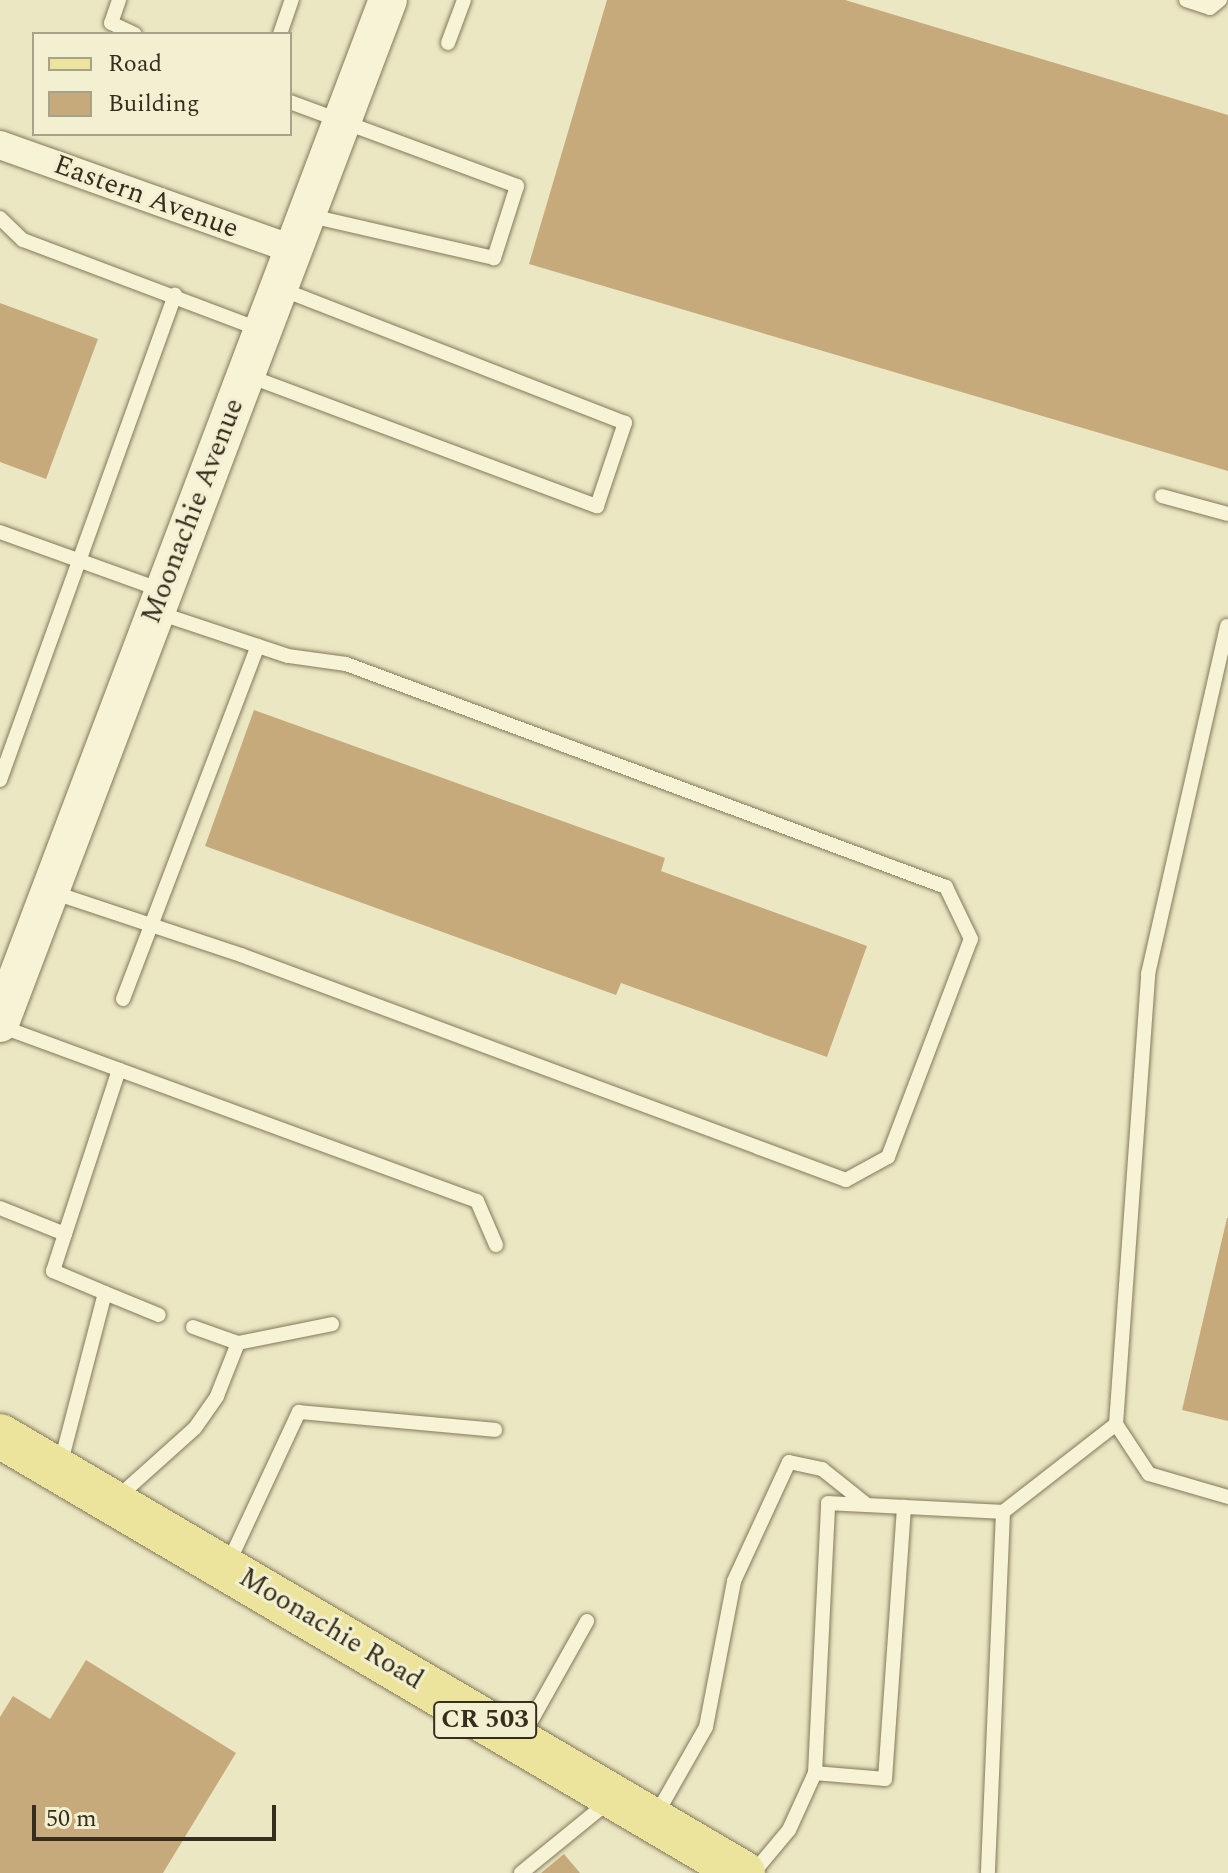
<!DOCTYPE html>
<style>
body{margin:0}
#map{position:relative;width:1228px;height:1873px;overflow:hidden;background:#ebe7c3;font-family:Spectral,serif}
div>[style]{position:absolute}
.building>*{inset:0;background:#c7aa7b}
.roads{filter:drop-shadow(0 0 2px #84795b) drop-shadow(0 0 2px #84795b)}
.lane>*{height:14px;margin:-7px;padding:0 7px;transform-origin:7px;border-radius:7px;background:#f6f3d6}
.street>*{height:28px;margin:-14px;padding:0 14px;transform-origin:14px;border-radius:14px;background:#f6f3d6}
.secondary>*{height:38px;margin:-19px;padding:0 19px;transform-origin:19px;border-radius:19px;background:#f6f3d6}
.primary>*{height:44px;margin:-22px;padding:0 22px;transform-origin:22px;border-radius:22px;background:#ece49d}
span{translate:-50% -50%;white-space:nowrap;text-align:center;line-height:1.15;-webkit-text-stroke:6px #f3f0d2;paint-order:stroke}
.shield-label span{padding:2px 6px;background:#f3f0d2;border:2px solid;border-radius:6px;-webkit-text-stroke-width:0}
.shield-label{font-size:26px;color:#352e1e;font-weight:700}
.street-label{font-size:28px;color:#352e1e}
.legend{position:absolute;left:32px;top:32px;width:260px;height:104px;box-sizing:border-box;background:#f3f0d2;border:2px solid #a7a28a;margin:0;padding:10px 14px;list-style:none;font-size:24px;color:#352e1e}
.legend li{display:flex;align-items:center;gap:16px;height:40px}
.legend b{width:40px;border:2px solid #a7a28a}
.scale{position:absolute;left:32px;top:1805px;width:244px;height:36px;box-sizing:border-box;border:4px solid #352e1e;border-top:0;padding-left:10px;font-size:24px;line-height:28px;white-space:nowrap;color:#352e1e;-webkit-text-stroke:6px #f3f0d2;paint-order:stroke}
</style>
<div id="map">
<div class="building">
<i style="clip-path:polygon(607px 0,845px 0,1228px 115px,1228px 471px,529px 264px)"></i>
<i style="clip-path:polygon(0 303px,98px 339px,46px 479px,0 462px)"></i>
<i style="clip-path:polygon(254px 710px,665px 858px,661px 871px,867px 946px,827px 1057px,621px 983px,616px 995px,205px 846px)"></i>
<i style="clip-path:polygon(1227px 1218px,1228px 1218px,1228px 1421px,1182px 1410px)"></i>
<i style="clip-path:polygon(86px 1660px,236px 1753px,163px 1873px,0 1873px,0 1717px,13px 1696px,50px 1719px)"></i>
<i style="clip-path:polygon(564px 1854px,580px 1873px,541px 1873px)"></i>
</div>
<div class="roads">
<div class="lane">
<i style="left:119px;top:0;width:24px;rotate:109deg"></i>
<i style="left:111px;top:23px;width:26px;rotate:25deg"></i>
<i style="left:1186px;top:0;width:25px;rotate:18deg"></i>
<i style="left:1210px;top:8px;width:13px;rotate:-39deg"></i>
<i style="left:280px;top:34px;width:36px;rotate:-71deg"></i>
<i style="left:448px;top:43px;width:46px;rotate:-69.6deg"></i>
<i style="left:290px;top:102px;width:242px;rotate:20.3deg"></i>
<i style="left:517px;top:186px;width:76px;rotate:107.7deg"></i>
<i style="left:494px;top:258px;width:193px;rotate:-167.1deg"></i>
<i style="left:0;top:218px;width:32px;rotate:44deg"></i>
<i style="left:23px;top:240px;width:254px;rotate:20.7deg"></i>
<i style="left:246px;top:375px;width:375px;rotate:20.5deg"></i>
<i style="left:597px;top:506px;width:88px;rotate:-71.4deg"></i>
<i style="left:625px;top:423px;width:369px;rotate:-158.7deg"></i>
<i style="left:1162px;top:496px;width:68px;rotate:15.3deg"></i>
<i style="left:0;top:532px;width:171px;rotate:19.8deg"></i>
<i style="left:0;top:780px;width:516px;rotate:-70.16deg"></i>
<i style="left:52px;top:892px;width:199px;rotate:18.4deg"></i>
<i style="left:241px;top:955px;width:645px;rotate:20.4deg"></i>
<i style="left:846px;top:1180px;width:48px;rotate:-28.7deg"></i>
<i style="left:888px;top:1157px;width:233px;rotate:-69.2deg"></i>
<i style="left:971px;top:939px;width:58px;rotate:-115.7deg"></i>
<i style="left:946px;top:887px;width:640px;rotate:-159.61deg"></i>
<i style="left:346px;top:664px;width:59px;rotate:-172.1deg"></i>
<i style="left:288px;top:656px;width:139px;rotate:-161.6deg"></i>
<i style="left:123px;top:999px;width:378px;rotate:-69.1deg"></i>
<i style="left:0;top:1026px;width:508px;rotate:20.15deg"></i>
<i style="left:477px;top:1201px;width:48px;rotate:66.6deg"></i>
<i style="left:0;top:1208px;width:70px;rotate:21.8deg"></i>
<i style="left:65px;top:1234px;width:39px;rotate:108deg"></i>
<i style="left:53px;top:1271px;width:56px;rotate:22.9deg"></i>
<i style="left:105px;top:1293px;width:179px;rotate:104.6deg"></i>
<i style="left:65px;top:1234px;width:173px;rotate:-71.8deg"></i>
<i style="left:105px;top:1293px;width:58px;rotate:22.2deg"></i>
<i style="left:193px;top:1327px;width:48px;rotate:19.6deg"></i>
<i style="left:238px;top:1343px;width:96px;rotate:-11.4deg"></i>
<i style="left:1116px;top:1424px;width:60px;rotate:56.6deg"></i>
<i style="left:1149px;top:1474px;width:82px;rotate:16.2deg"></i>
<i style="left:118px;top:1497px;width:103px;rotate:-41.9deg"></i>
<i style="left:195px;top:1428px;width:39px;rotate:-55deg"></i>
<i style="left:217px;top:1396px;width:57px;rotate:-68.4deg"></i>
<i style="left:1003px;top:1512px;width:143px;rotate:-37.9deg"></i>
<i style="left:1116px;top:1424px;width:451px;rotate:-85.9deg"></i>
<i style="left:1148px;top:974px;width:357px;rotate:-77.2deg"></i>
<i style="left:228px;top:1564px;width:168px;rotate:-65deg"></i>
<i style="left:299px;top:1412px;width:197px;rotate:5.2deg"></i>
<i style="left:522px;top:1737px;width:133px;rotate:-60.7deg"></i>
<i style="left:815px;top:1773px;width:70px;rotate:4.9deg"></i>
<i style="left:885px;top:1779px;width:273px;rotate:-86deg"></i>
<i style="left:656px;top:1815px;width:101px;rotate:-60.4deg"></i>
<i style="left:706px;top:1727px;width:149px;rotate:-79.1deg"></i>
<i style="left:734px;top:1581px;width:131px;rotate:-65.2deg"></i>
<i style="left:789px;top:1462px;width:34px;rotate:12deg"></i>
<i style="left:822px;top:1469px;width:56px;rotate:38.5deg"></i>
<i style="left:521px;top:1873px;width:112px;rotate:-39.2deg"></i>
<i style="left:753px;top:1873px;width:56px;rotate:-50.1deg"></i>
<i style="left:789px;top:1830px;width:63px;rotate:-65.5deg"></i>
<i style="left:815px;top:1773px;width:270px;rotate:-87.2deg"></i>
<i style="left:828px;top:1503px;width:175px;rotate:2.9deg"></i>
<i style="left:1003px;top:1512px;width:361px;rotate:92.4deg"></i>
</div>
<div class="street">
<i style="left:0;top:145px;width:310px;rotate:19.6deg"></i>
</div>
<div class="secondary">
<i style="left:0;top:1023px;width:1094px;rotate:-69.23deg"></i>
</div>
<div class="primary">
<i style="left:0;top:1436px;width:862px;rotate:30.46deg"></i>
</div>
</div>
<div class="shield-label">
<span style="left:485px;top:1720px">CR 503</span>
</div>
<div class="street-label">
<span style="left:146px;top:197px;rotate:20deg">Eastern Avenue</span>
<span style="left:193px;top:511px;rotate:-69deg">Moonachie Avenue</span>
<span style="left:331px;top:1629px;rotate:31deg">Moonachie Road</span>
</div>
<ul class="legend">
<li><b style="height:10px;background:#ece49d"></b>Road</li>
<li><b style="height:22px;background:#c7aa7b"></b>Building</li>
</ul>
<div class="scale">50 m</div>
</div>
